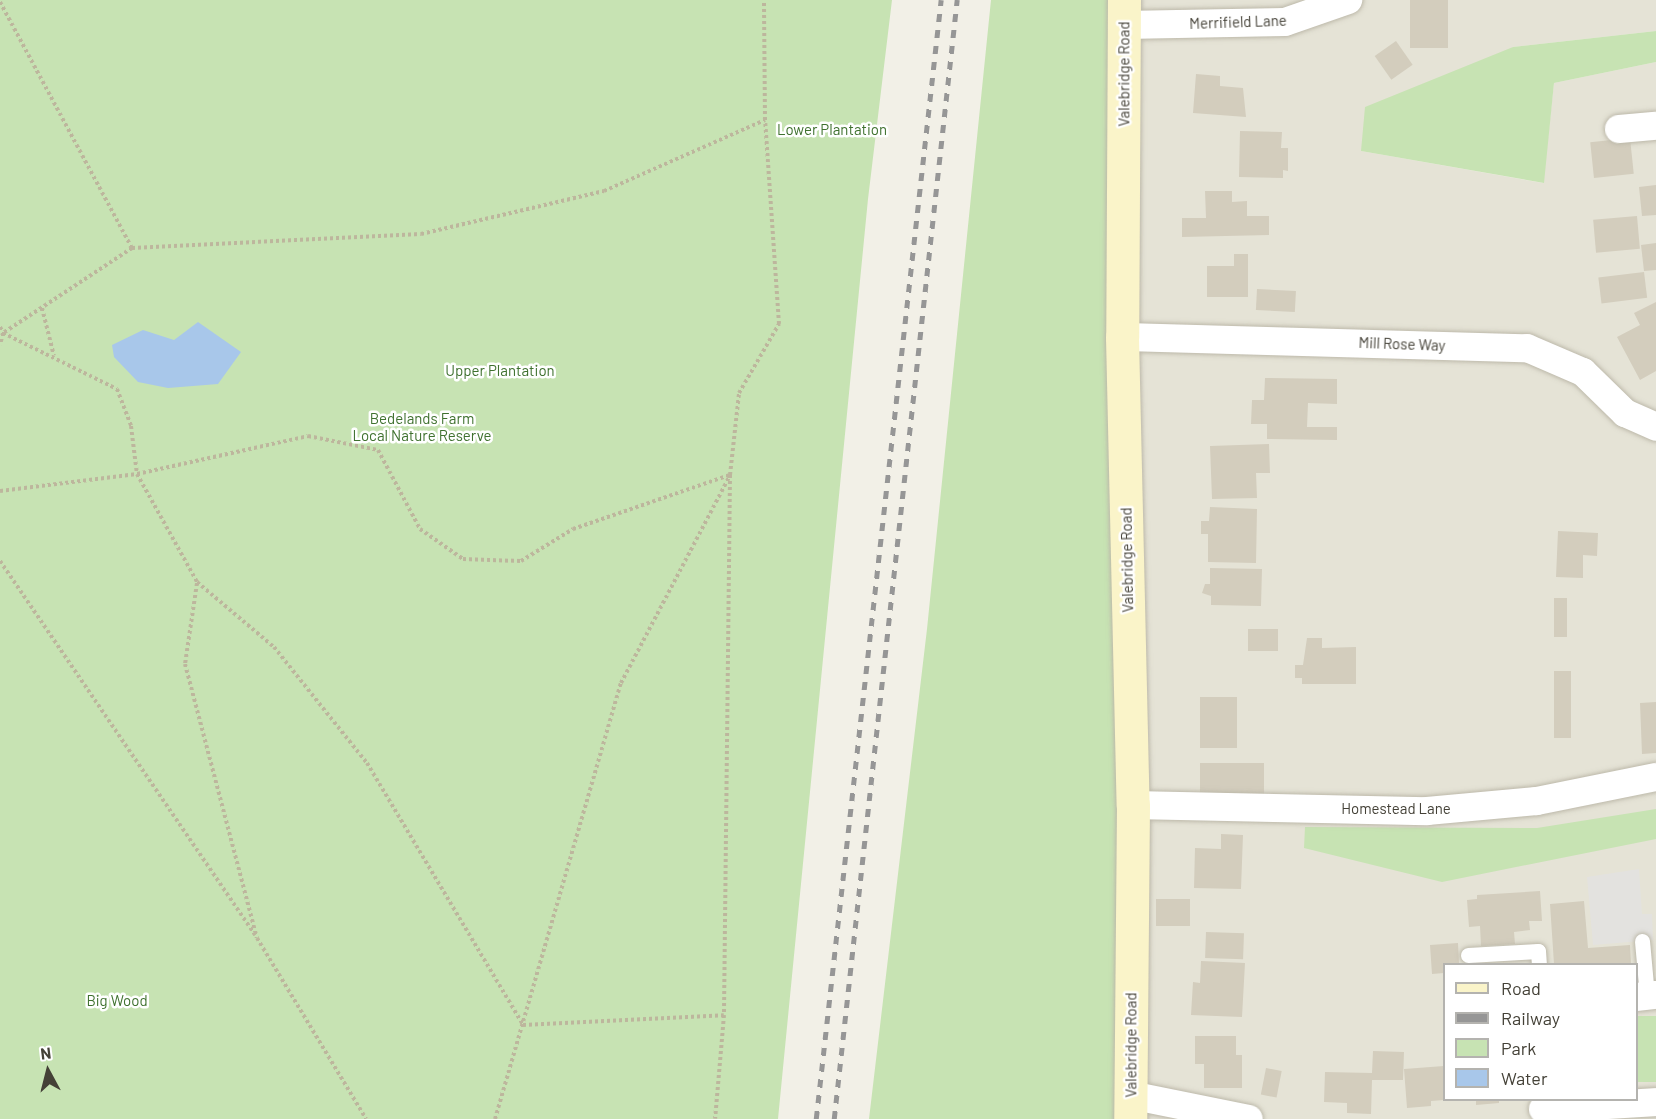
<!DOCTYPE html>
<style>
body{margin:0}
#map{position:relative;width:1656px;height:1119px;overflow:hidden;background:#f2f0e7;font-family:Barlow,sans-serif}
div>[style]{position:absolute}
.residential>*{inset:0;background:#e5e3d6}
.green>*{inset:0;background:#c7e3b3;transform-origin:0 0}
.parking>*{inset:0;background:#e3e2df}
.water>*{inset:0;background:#a8c7ea}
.building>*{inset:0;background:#d3cdbd;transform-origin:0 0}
.path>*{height:4px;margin-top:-2px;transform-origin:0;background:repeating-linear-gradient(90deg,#bdb69d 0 3px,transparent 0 6px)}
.roads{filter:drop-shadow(0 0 2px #bdb9aa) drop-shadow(0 0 2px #bdb9aa)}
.lane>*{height:15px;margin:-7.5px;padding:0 7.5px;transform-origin:7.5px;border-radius:7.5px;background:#fff}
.street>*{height:28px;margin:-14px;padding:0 14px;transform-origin:14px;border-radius:14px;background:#fff}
.secondary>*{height:33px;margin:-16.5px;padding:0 16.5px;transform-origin:16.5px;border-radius:16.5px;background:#faf4c9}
.rail>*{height:4.5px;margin-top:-2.25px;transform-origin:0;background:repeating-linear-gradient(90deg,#969696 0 8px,transparent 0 16px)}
span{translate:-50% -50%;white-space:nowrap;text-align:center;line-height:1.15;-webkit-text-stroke:5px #fff;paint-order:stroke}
.street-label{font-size:15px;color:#444137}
.park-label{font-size:15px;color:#3f712f}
.legend{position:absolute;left:1443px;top:963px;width:195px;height:138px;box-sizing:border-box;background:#fff;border:2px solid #b4b3af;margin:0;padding:8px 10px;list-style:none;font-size:18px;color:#444137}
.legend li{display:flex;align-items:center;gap:12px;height:30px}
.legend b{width:30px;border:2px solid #b4b3af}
.north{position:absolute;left:18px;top:1041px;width:60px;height:60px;-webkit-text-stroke:4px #fff;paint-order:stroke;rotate:353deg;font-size:16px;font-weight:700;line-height:24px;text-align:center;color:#444137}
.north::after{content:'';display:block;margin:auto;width:21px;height:27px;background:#444137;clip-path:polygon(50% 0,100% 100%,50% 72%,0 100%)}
</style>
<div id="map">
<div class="residential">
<i style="clip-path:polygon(evenodd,1124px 0,1656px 0,1656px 31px,1513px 47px,1361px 151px,1543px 183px,1554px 83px,1656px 62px,1656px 1119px,1118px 1119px,1124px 0,1444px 964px,1636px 964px,1636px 1100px,1444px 1100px,1444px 964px)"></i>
</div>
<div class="green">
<i style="clip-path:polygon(0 0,892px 0,868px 199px,778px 1119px,0 1119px)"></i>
<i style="clip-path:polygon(991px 0,1122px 0,1130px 1119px,869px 1119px,927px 629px)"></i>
<i style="clip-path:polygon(1656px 31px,1656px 62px,1554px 83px,1544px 183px,1361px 151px,1365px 107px,1513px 47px)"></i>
<i style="clip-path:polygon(1656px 809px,1656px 839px,1442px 882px,1304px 848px,1305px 827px,1537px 828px)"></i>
<i style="left:1656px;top:1016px;width:66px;height:20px;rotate:90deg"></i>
</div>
<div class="parking">
<i style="clip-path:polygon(1639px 869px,1642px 914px,1652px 914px,1653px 940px,1593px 945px,1587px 877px)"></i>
</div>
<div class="water">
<i style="clip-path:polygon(198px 322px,241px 352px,218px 384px,168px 388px,138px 382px,114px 357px,112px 345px,143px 330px,174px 340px)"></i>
</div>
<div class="building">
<i style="left:1410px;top:0;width:38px;height:48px"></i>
<i style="left:1396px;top:41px;width:29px;height:26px;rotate:55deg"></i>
<i style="clip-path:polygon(1196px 74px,1220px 76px,1220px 86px,1243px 88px,1246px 117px,1193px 113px)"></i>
<i style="clip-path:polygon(1240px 131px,1282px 132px,1281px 148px,1288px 148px,1288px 171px,1283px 170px,1283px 178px,1239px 177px)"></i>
<i style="left:1630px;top:138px;width:36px;height:40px;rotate:84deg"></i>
<i style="clip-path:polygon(1656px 185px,1656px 215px,1642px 216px,1639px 187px)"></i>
<i style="clip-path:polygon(1205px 191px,1232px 191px,1232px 202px,1247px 201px,1247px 216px,1269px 216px,1269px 235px,1182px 237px,1182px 218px,1206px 218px)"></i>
<i style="left:1637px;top:216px;width:33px;height:44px;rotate:85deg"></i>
<i style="clip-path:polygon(1656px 243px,1656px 270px,1644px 271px,1641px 245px)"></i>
<i style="clip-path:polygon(1234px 254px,1248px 254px,1248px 297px,1207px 297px,1207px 266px,1234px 266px)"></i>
<i style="left:1644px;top:272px;width:26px;height:46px;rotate:83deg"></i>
<i style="left:1257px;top:289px;width:39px;height:21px;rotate:3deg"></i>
<i style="clip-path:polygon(1656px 302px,1656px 371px,1640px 380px,1617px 337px,1640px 325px,1634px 313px)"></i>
<i style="clip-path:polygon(1265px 378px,1337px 379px,1337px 404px,1308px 403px,1307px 427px,1337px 427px,1337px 440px,1267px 439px,1267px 424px,1251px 424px,1252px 400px,1264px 400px)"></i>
<i style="clip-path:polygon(1269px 444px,1270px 473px,1256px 473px,1257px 498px,1212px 499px,1210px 446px)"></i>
<i style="clip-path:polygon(1210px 507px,1257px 509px,1256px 563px,1208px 562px,1208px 534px,1201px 534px,1201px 521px,1209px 521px)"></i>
<i style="clip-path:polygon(1558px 531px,1598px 533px,1597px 556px,1583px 555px,1583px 578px,1556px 577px)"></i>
<i style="clip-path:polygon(1210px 568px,1262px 569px,1261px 606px,1211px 605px,1211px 596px,1202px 593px,1205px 584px,1210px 584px)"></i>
<i style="left:1554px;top:598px;width:13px;height:39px"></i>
<i style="left:1248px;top:629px;width:30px;height:22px"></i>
<i style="clip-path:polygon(1307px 638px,1322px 638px,1322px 648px,1356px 647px,1356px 684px,1302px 684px,1302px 678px,1295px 678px,1295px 665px,1303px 665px)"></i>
<i style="left:1554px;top:671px;width:17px;height:67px"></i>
<i style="left:1200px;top:697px;width:37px;height:51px"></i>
<i style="clip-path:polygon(1656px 702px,1656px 753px,1642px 754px,1640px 703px)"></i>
<i style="left:1200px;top:763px;width:64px;height:37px"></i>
<i style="clip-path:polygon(1221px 834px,1243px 835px,1241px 889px,1194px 888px,1195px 848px,1221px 849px)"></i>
<i style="clip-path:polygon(1540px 891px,1542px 921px,1529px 921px,1530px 930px,1514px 932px,1515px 944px,1481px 946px,1480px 926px,1469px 927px,1467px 900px,1477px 899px,1477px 895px)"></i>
<i style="left:1190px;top:899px;width:27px;height:34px;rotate:90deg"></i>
<i style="clip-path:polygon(1584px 901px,1588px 948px,1630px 945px,1631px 964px,1554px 964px,1550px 904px)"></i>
<i style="left:1206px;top:932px;width:38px;height:26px;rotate:2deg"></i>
<i style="clip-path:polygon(1458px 943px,1459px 964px,1444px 964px,1444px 973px,1432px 974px,1430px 945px)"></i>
<i style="clip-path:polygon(1201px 961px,1245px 963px,1242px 1017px,1191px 1015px,1193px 982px,1200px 983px)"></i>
<i style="clip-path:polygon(1195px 1036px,1236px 1036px,1236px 1055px,1242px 1055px,1242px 1088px,1204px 1088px,1204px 1064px,1195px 1064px)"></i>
<i style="clip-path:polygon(1373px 1051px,1404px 1052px,1403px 1080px,1372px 1080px,1371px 1114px,1347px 1113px,1347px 1103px,1324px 1102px,1325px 1072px,1372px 1073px)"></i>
<i style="clip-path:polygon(1444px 1066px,1444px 1100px,1431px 1101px,1431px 1106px,1407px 1108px,1404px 1069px)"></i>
<i style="left:1266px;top:1068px;width:16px;height:27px;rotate:11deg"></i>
<i style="clip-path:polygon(1476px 1100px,1499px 1100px,1499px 1103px,1476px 1105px)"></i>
</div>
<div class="path">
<i style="left:0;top:2px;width:279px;rotate:61.8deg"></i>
<i style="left:132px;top:248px;width:154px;rotate:146.6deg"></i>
<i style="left:3px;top:333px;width:12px;rotate:104deg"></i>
<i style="left:132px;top:248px;width:289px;rotate:-2.8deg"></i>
<i style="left:421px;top:234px;width:188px;rotate:-13.2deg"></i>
<i style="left:604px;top:191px;width:176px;rotate:-23.8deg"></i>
<i style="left:42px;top:308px;width:49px;rotate:76deg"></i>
<i style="left:0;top:327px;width:7px;rotate:63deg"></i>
<i style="left:3px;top:333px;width:127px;rotate:26.2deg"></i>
<i style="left:117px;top:389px;width:40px;rotate:69deg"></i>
<i style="left:131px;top:426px;width:48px;rotate:82.9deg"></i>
<i style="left:137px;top:474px;width:124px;rotate:60.9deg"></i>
<i style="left:197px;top:582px;width:101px;rotate:40.2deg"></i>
<i style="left:274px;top:647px;width:149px;rotate:51.3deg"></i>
<i style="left:367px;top:763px;width:305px;rotate:59.2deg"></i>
<i style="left:523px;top:1025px;width:201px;rotate:-2.8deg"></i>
<i style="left:724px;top:1015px;width:104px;rotate:94.9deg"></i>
<i style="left:0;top:491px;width:138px;rotate:-7.1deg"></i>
<i style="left:137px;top:474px;width:175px;rotate:-12.5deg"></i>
<i style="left:308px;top:436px;width:71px;rotate:11.3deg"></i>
<i style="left:378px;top:450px;width:89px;rotate:62deg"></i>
<i style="left:420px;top:529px;width:52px;rotate:34.9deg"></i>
<i style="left:463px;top:559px;width:58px;rotate:2deg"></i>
<i style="left:521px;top:561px;width:61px;rotate:-31.6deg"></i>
<i style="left:573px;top:529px;width:166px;rotate:-19deg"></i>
<i style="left:730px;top:475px;width:540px;rotate:90.64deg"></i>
<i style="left:0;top:561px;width:453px;rotate:55.7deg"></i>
<i style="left:197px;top:583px;width:82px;rotate:98.4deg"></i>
<i style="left:185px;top:664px;width:283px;rotate:75.3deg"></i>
<i style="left:257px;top:938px;width:211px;rotate:58.9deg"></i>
<i style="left:495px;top:1119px;width:454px;rotate:-73.9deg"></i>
<i style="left:621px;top:683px;width:235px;rotate:-62.3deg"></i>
<i style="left:730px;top:475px;width:82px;rotate:-83.7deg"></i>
<i style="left:739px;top:393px;width:80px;rotate:-59.9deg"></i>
<i style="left:779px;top:324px;width:204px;rotate:-93.9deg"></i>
<i style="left:765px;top:120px;width:120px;rotate:-90.5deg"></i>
</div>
<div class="roads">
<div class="lane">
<i style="left:1642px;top:941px;width:55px;rotate:84.8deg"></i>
<i style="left:1468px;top:955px;width:70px;rotate:-3.3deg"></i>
<i style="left:1538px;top:951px;width:13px;rotate:86deg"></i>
</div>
<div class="street">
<i style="left:1124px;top:25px;width:161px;rotate:-1.1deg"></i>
<i style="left:1285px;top:22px;width:67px;rotate:-19.2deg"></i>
<i style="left:1619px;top:129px;width:37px;rotate:-5deg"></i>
<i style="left:1122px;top:337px;width:405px;rotate:1.6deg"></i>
<i style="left:1527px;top:348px;width:61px;rotate:23.2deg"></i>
<i style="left:1583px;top:372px;width:59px;rotate:44.3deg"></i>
<i style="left:1625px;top:413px;width:34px;rotate:24deg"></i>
<i style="left:1133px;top:805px;width:294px;rotate:1.2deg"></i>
<i style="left:1427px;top:811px;width:110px;rotate:-5.2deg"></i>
<i style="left:1537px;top:801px;width:121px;rotate:-11.4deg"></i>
<i style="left:1636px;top:997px;width:20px;rotate:-6deg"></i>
<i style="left:1130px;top:1095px;width:121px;rotate:11.4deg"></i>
<i style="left:1543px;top:1109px;width:113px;rotate:-3.5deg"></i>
</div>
<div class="secondary">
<i style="left:1124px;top:0;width:337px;rotate:90.3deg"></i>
<i style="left:1122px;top:337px;width:468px;rotate:88.7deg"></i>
<i style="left:1133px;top:805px;width:314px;rotate:90.5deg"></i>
</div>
</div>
<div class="rail">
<i style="left:816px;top:1119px;width:1126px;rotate:-83.63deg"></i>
<i style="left:834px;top:1119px;width:1126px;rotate:-83.73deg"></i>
</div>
<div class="street-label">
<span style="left:1238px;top:22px;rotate:-2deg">Merrifield Lane</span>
<span style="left:1124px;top:74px;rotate:-90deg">Valebridge Road</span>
<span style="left:1402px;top:344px;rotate:2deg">Mill Rose Way</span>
<span style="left:1127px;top:560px;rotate:-91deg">Valebridge Road</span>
<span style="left:1396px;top:809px">Homestead Lane</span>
<span style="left:1131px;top:1045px;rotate:-90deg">Valebridge Road</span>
</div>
<div class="park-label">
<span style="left:832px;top:130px">Lower Plantation</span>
<span style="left:500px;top:371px">Upper Plantation</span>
<span style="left:422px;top:427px">Bedelands Farm<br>Local Nature Reserve</span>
<span style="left:117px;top:1001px">Big Wood</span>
</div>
<ul class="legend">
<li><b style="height:8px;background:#faf4c9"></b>Road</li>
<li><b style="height:8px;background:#969696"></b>Railway</li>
<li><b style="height:16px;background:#c7e3b3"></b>Park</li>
<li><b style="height:16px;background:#a8c7ea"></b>Water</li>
</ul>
<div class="north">N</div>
</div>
